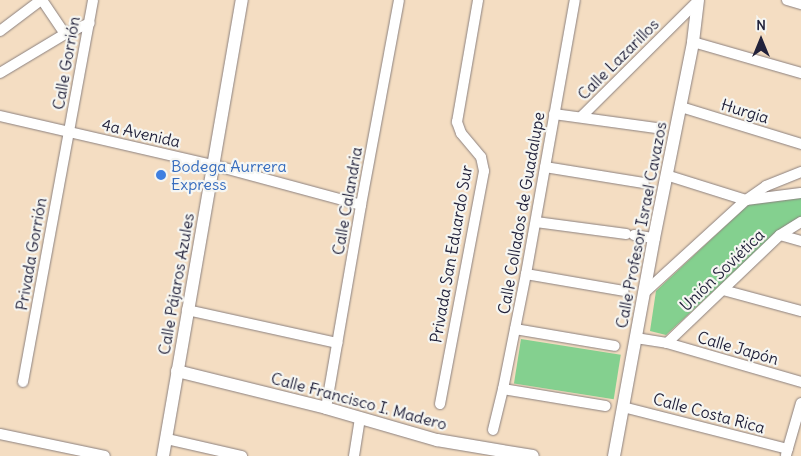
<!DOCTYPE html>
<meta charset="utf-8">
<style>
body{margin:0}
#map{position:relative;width:801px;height:456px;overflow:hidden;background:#f4ddc2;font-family:Delius,sans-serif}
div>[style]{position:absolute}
.green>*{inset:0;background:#84d08f;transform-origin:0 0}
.roads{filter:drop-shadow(0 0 1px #8b807e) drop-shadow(0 0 1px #8b807e)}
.minor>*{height:10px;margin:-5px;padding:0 5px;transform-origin:5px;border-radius:5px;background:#fff}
.tertiary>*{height:12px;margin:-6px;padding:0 6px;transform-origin:6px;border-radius:6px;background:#fff}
.dots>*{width:14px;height:14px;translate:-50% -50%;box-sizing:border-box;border:2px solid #f6f6f2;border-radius:50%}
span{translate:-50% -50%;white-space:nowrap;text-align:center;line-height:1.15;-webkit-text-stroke:4.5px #f6f6f2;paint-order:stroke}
.street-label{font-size:16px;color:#22223b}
.shop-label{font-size:16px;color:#366cbe}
.left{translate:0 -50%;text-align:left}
.north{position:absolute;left:736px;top:15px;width:50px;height:50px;-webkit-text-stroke:4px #f6f6f2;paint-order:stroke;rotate:0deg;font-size:14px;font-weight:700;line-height:20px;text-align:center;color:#22223b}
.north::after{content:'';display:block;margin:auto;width:18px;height:22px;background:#22223b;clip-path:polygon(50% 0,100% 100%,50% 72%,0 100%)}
</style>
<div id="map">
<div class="green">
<i style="clip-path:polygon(801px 196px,801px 217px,781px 229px,666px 335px,650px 331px,656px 291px,750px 203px)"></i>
<i style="left:521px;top:339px;width:101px;height:45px;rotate:9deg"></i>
</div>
<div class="roads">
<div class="minor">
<i style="left:42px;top:0;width:41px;rotate:55.9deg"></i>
<i style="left:65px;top:34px;width:27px;rotate:-24deg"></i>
<i style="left:787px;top:0;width:15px;rotate:16deg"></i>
<i style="left:0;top:31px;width:51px;rotate:-37.1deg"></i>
<i style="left:693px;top:42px;width:112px;rotate:16deg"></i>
<i style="left:0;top:73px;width:76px;rotate:-31deg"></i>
<i style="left:681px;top:107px;width:126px;rotate:17.1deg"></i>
<i style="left:554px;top:114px;width:103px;rotate:7.8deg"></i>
<i style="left:0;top:116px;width:219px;rotate:13deg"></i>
<i style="left:213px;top:165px;width:153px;rotate:15.1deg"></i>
<i style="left:581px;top:117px;width:165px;rotate:-44.8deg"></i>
<i style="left:545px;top:167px;width:100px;rotate:9.2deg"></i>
<i style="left:666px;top:175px;width:84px;rotate:17.4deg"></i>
<i style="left:746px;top:200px;width:55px;rotate:-7.3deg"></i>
<i style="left:536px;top:222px;width:91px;rotate:7.6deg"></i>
<i style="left:634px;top:235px;width:20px;rotate:9deg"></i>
<i style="left:780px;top:235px;width:22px;rotate:16deg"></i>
<i style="left:526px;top:274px;width:99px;rotate:9.8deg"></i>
<i style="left:723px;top:290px;width:81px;rotate:15.1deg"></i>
<i style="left:644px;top:293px;width:138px;rotate:-42.4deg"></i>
<i style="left:746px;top:200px;width:24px;rotate:-35deg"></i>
<i style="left:766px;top:186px;width:38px;rotate:-22deg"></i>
<i style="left:187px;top:310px;width:154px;rotate:12.4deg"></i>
<i style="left:515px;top:329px;width:101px;rotate:9.6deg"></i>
<i style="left:636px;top:338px;width:31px;rotate:9deg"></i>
<i style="left:667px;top:343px;width:140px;rotate:16.2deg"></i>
<i style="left:667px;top:343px;width:156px;rotate:-43.7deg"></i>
<i style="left:780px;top:235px;width:25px;rotate:-32deg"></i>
<i style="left:23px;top:382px;width:388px;rotate:-79.6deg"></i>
<i style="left:503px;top:389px;width:104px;rotate:9.4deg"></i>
<i style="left:440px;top:404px;width:237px;rotate:-79.3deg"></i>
<i style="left:484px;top:171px;width:14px;rotate:-102deg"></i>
<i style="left:481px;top:157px;width:31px;rotate:-130deg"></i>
<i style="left:461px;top:133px;width:12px;rotate:-110deg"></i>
<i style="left:457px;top:122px;width:124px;rotate:-80.2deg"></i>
<i style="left:623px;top:407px;width:170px;rotate:14.3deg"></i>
<i style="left:326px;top:408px;width:206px;rotate:-80.2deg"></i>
<i style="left:361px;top:205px;width:208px;rotate:-79.5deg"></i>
<i style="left:493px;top:430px;width:42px;rotate:-76.3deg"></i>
<i style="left:503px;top:389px;width:117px;rotate:-78.7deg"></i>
<i style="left:526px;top:274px;width:278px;rotate:-79.9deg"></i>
<i style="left:0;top:434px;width:107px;rotate:11.8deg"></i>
<i style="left:167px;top:439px;width:77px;rotate:12.8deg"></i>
<i style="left:786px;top:455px;width:54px;rotate:-73.9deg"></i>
<i style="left:354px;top:456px;width:38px;rotate:-81deg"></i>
</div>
<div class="tertiary">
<i style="left:177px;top:371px;width:154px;rotate:13.9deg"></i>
<i style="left:326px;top:408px;width:116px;rotate:16.1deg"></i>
<i style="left:437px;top:440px;width:97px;rotate:9.5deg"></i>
<i style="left:163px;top:456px;width:463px;rotate:-80.2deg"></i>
<i style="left:614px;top:456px;width:222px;rotate:-79.6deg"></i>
<i style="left:654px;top:238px;width:200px;rotate:-78.7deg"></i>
<i style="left:693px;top:42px;width:42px;rotate:-83.2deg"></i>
</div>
</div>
<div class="dots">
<i style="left:161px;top:175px;background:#3f7fe0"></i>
</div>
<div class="street-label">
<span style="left:618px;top:59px;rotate:-45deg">Calle Lazarillos</span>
<span style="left:66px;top:63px;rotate:-80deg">Calle Gorrión</span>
<span style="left:745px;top:111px;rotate:17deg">Hurgia</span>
<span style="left:141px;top:133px;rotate:13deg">4a Avenida</span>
<span style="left:347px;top:201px;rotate:-80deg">Calle Calandria</span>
<span style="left:521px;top:213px;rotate:-80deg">Calle Collados de Guadalupe</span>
<span style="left:641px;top:225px;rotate:-79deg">Calle Profesor Israel Cavazos</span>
<span style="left:31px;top:254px;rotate:-80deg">Privada Gorrión</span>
<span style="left:451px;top:254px;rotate:-80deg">Privada San Eduardo Sur</span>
<span style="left:722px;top:270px;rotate:-44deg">Unión Soviética</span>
<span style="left:176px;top:284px;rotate:-80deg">Calle Pájaros Azules</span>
<span style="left:738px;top:348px;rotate:16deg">Calle Japón</span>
<span style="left:359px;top:401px;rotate:15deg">Calle Francisco I. Madero</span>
<span style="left:709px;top:413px;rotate:15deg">Calle Costa Rica</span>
</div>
<div class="shop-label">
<span class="left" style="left:171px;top:175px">Bodega Aurrera<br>Express</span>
</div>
<div class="north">N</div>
</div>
